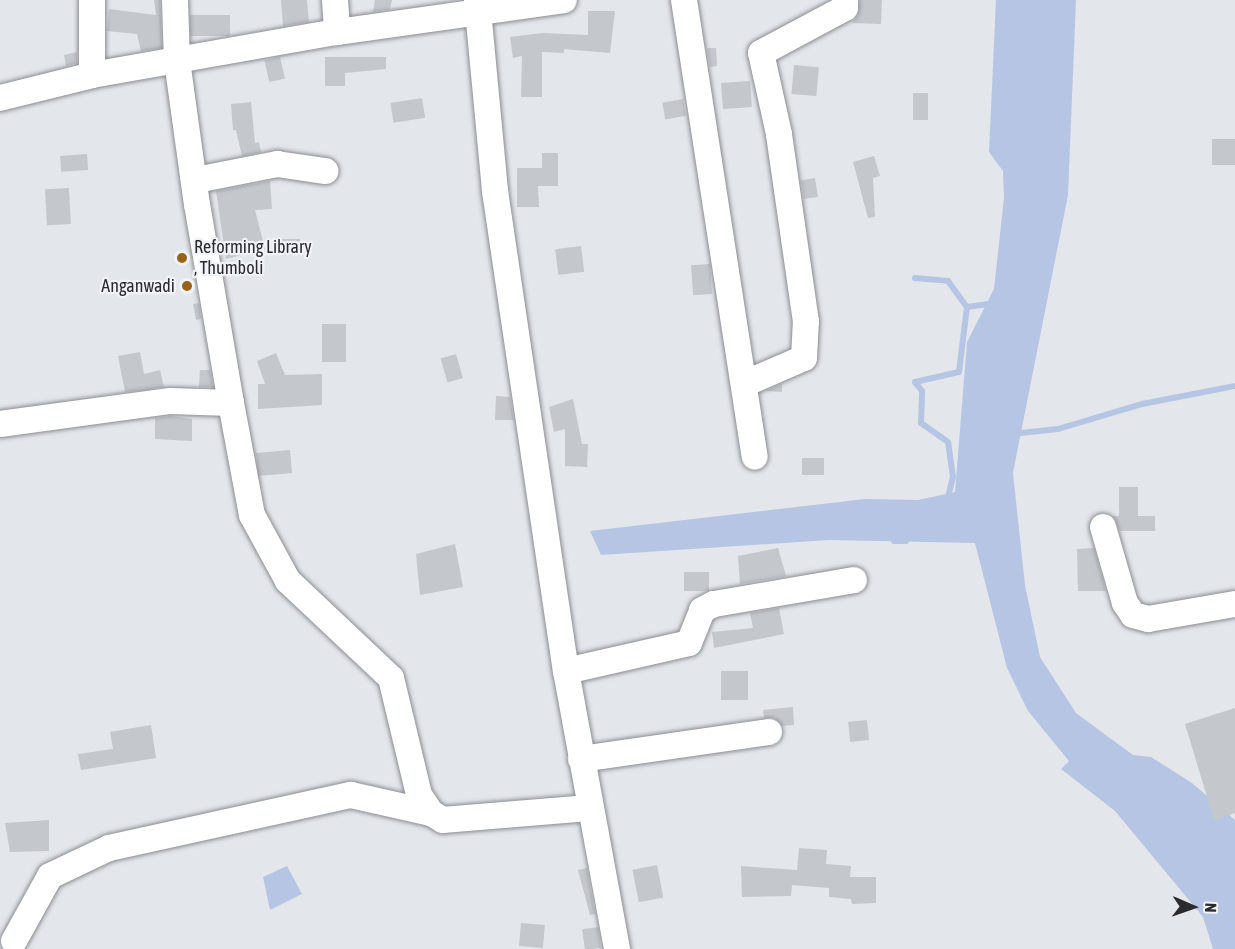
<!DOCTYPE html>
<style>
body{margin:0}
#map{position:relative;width:1235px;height:949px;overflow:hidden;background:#e3e6eb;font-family:"Asap Condensed",sans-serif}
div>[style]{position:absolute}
.water>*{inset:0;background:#b7c5e4}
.stream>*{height:6px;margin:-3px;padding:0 3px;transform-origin:3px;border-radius:3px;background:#b7c5e4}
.building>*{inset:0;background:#c4c7cc;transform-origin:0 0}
.roads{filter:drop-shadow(0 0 2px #8a8d92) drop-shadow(0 0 2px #8a8d92)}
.minor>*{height:26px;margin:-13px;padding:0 13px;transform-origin:13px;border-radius:13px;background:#fff}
.dots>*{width:16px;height:16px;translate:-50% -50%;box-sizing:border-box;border:3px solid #f0f3f9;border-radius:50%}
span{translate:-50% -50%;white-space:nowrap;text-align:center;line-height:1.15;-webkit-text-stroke:4.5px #f0f3f9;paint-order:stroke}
.poi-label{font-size:18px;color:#2a2b2d}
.left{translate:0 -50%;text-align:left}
.right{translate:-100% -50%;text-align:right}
.north{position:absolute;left:1163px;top:877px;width:60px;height:60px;-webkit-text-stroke:4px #f0f3f9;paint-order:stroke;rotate:92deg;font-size:16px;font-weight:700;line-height:24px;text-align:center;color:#2a2b2d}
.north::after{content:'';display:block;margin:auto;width:21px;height:27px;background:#2a2b2d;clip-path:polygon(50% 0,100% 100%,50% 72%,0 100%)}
</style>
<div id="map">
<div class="water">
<i style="clip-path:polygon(996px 0,1076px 0,1068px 195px,1013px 473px,1025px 585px,1040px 657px,1076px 713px,1133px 755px,1151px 757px,1192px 783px,1235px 820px,1235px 949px,1213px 949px,1203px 917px,1115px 811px,1061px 769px,1069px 761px,1028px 711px,1007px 668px,975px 543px,829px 540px,601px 555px,590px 531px,865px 499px,918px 500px,955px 492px,967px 342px,994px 289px,1004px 198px,1003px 171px,989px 152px)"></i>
<i style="clip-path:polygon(287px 866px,302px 894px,270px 910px,263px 877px)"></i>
</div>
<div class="stream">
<i style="left:915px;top:278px;width:33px;rotate:5deg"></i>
<i style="left:948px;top:281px;width:32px;rotate:54deg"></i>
<i style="left:967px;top:307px;width:27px;rotate:-8deg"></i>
<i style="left:1012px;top:434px;width:46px;rotate:-6.2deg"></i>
<i style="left:1058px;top:429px;width:88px;rotate:-16.6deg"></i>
<i style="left:1142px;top:404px;width:95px;rotate:-11deg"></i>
<i style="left:947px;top:501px;width:25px;rotate:-76deg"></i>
<i style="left:953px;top:477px;width:35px;rotate:-98deg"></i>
<i style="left:948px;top:442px;width:33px;rotate:-145deg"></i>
<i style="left:921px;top:423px;width:32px;rotate:-88deg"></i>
<i style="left:922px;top:391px;width:11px;rotate:-128deg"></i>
<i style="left:915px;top:382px;width:45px;rotate:-12.8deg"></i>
<i style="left:959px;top:372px;width:65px;rotate:-83deg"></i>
<i style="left:894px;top:541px;width:12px"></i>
</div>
<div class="building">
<i style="clip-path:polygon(154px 0,160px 0,162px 48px,141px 51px,137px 34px,107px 31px,109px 9px,156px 15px)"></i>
<i style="clip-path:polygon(281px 0,307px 0,309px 22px,283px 26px)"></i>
<i style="clip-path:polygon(375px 0,392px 0,390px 9px,373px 12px)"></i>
<i style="clip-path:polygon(860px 0,882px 0,881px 24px,852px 23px,858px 15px)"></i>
<i style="clip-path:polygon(588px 11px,615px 11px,610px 53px,564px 49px,564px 53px,542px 52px,542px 97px,521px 97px,522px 56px,513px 58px,510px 37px,542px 33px,588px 35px)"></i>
<i style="left:190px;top:15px;width:40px;height:21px"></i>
<i style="clip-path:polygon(707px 48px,716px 48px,717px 66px,710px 67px)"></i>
<i style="clip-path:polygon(77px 52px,77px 63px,66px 66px,64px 55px)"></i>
<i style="left:280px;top:57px;width:22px;height:16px;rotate:77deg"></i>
<i style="clip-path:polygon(325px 57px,386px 57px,386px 69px,345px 73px,345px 86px,325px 86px)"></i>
<i style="left:794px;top:65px;width:25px;height:29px;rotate:5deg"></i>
<i style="left:750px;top:81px;width:26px;height:29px;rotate:86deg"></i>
<i style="left:913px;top:93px;width:15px;height:27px"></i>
<i style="left:422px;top:98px;width:20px;height:32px;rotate:81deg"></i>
<i style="left:683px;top:99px;width:17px;height:21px;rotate:80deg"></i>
<i style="clip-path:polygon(251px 102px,255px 143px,259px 142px,261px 152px,242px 156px,236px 130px,233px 130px,231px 104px)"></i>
<i style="left:1212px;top:139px;width:23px;height:26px"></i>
<i style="clip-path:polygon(542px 153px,558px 153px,558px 186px,538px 186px,539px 207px,517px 207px,517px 168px,542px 168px)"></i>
<i style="left:87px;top:154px;width:16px;height:27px;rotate:86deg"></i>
<i style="clip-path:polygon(874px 156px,880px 176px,873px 178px,875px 217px,868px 218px,853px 162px)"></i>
<i style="left:815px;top:178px;width:19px;height:14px;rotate:81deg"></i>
<i style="clip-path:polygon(270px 181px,272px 209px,255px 210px,265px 249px,226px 259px,216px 191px)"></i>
<i style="left:69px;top:188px;width:36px;height:24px;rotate:87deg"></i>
<i style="left:281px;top:239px;width:19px;height:16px"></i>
<i style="left:581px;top:246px;width:26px;height:26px;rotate:83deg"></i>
<i style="left:710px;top:264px;width:30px;height:19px;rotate:86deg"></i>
<i style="clip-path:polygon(199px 303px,201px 319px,196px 320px,193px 304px)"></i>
<i style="left:322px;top:324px;width:24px;height:38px"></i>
<i style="clip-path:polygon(140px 352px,144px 374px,160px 370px,164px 387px,125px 392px,118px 356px)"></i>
<i style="clip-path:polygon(276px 353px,285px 375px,322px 374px,322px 405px,258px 409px,258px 384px,265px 384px,257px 361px)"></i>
<i style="left:456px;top:354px;width:25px;height:16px;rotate:74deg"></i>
<i style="clip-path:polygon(200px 370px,210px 370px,213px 387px,199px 387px)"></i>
<i style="clip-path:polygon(782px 384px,782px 392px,765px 391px)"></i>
<i style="clip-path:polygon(496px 396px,510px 397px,514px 420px,495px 420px)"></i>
<i style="clip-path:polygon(573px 399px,582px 444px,588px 444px,587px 467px,565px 466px,565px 429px,554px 432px,549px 407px)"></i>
<i style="clip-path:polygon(170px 416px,192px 419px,192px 441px,155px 439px,155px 418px)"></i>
<i style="left:290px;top:450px;width:23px;height:34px;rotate:85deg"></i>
<i style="left:824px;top:458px;width:17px;height:22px;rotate:90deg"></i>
<i style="left:1119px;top:487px;width:19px;height:29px"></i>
<i style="clip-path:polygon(1113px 516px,1155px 516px,1155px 531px,1120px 531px)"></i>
<i style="clip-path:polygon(455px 544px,463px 587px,420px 595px,416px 554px)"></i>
<i style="clip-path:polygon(778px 548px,786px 576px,740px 584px,738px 556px)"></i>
<i style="clip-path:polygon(1094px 548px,1106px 591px,1078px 591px,1077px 549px)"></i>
<i style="left:684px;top:572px;width:25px;height:19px"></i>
<i style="clip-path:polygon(779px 608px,784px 634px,714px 648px,712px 632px,753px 628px,750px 613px)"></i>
<i style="left:748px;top:671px;width:29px;height:27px;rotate:90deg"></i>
<i style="clip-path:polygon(793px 707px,794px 725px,782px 726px,775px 718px,764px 718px,763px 710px)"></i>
<i style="clip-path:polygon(1235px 708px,1235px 813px,1214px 820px,1185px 724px)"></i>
<i style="left:867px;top:720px;width:20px;height:19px;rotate:84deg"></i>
<i style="clip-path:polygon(151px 725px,156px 758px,81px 770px,78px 754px,113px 749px,110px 732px)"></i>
<i style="clip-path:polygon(49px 820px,49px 851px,10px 852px,5px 823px)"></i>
<i style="clip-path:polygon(799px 848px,827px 850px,826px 864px,851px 866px,850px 877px,876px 877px,876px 903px,852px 904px,851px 899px,829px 897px,829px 888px,792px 885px,791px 896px,742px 897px,741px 866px,797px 870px)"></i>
<i style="left:657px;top:865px;width:33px;height:25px;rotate:79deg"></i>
<i style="clip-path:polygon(587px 868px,595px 914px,590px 915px,578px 870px)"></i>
<i style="left:521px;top:923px;width:24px;height:23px;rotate:5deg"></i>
<i style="left:598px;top:927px;width:21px;height:16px;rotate:82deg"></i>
</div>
<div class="roads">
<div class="minor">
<i style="left:92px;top:0;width:75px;rotate:90deg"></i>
<i style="left:335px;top:0;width:32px;rotate:86deg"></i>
<i style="left:477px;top:0;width:192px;rotate:84.6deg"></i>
<i style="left:495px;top:191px;width:485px;rotate:81.6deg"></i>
<i style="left:566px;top:671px;width:283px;rotate:79.6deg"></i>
<i style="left:684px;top:0;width:462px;rotate:81.2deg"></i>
<i style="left:0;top:98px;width:95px;rotate:-14deg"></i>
<i style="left:92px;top:75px;width:249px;rotate:-10deg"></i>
<i style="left:337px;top:32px;width:229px;rotate:-8deg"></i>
<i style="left:196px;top:180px;width:83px;rotate:-11.2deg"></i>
<i style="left:277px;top:164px;width:49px;rotate:8.3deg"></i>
<i style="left:744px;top:384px;width:65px;rotate:-23.4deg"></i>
<i style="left:804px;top:358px;width:36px;rotate:-87deg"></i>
<i style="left:806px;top:322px;width:190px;rotate:-98.2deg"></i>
<i style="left:779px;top:134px;width:83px;rotate:-102.5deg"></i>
<i style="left:761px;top:53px;width:95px;rotate:-28.2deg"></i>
<i style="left:845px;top:8px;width:8px;rotate:-90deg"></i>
<i style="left:231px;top:403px;width:114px;rotate:79.4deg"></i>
<i style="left:252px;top:515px;width:75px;rotate:61.4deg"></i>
<i style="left:288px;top:581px;width:141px;rotate:43.3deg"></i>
<i style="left:391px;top:678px;width:120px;rotate:76.5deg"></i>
<i style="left:419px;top:795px;width:22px;rotate:56deg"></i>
<i style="left:431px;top:813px;width:14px;rotate:30deg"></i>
<i style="left:443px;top:820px;width:146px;rotate:-4.7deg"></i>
<i style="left:0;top:424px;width:172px;rotate:-7.7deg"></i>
<i style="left:170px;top:401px;width:61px;rotate:1.9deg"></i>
<i style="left:231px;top:403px;width:201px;rotate:-99.7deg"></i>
<i style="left:197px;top:205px;width:145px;rotate:-97.9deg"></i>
<i style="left:177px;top:61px;width:61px;rotate:-91.9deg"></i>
<i style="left:1103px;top:527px;width:79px;rotate:73.9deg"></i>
<i style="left:1125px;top:603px;width:14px;rotate:56deg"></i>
<i style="left:1133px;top:615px;width:16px;rotate:15deg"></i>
<i style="left:1148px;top:619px;width:88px;rotate:-9.8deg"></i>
<i style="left:566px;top:671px;width:126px;rotate:-12.8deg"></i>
<i style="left:689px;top:643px;width:35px;rotate:-68deg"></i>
<i style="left:702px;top:610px;width:13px;rotate:-27deg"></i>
<i style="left:714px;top:604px;width:142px;rotate:-9.7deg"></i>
<i style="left:581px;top:759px;width:190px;rotate:-8.2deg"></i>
<i style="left:14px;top:941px;width:74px;rotate:-61deg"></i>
<i style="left:50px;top:876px;width:65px;rotate:-25.4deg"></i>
<i style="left:109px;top:848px;width:248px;rotate:-12.4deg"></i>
<i style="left:351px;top:795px;width:82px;rotate:12.7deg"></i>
</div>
</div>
<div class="dots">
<i style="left:182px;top:258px;background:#98621a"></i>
<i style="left:187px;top:286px;background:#98621a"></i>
</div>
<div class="poi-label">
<span class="left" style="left:194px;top:258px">Reforming Library<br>, Thumboli</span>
<span class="right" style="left:175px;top:286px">Anganwadi</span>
</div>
<div class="north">N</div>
</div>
